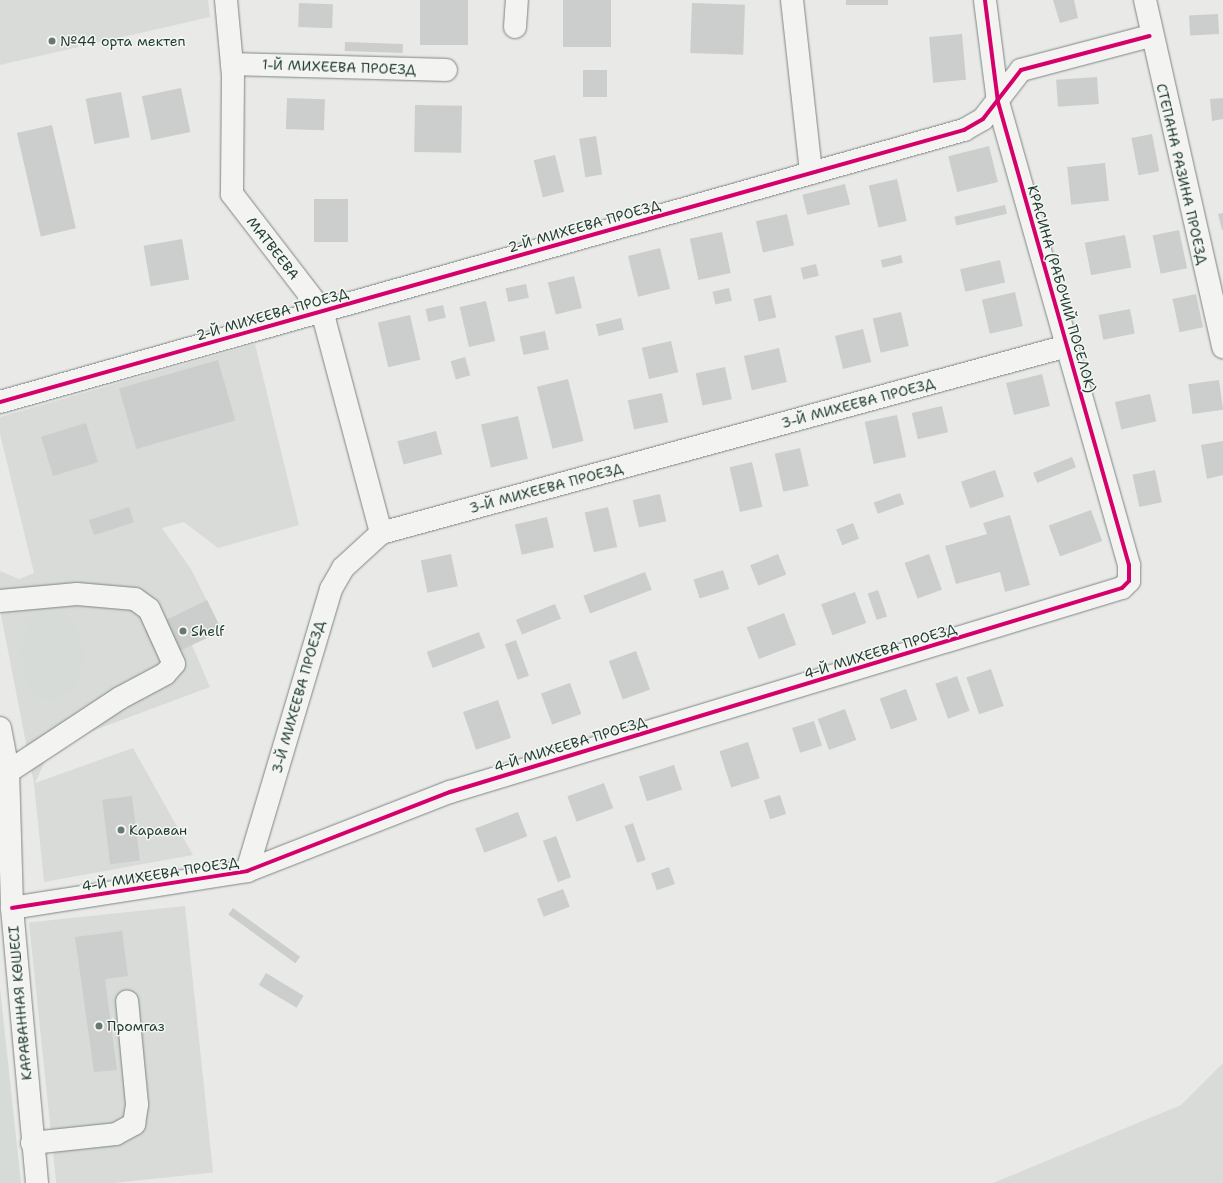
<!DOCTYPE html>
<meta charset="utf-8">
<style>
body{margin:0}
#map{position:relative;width:1223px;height:1183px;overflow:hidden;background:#e9eae8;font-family:"Shantell Sans",sans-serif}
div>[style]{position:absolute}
.built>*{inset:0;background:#d8dbd8;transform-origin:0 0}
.green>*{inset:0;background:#d6dbd7}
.building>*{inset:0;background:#cbcecc;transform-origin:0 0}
.roads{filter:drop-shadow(0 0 1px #7f8583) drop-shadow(0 0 1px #7f8583)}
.minor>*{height:22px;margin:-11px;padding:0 11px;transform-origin:11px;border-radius:11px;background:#f3f3f1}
.major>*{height:22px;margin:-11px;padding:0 11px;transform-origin:11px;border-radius:11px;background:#f3f3f1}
.cycleway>*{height:4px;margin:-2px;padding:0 2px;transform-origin:2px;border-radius:2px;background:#d6006c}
.dots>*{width:11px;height:11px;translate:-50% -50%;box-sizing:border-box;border:2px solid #f6f6f2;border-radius:50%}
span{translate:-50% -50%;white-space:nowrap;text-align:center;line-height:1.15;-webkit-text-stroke:3px #f6f6f2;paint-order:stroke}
.poi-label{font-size:14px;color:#1f3d34}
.left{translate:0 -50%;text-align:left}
.street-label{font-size:14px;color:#1f3d34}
</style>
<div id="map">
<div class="built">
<i style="clip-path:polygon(0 0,208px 0,210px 17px,0 65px)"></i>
<i style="clip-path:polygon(255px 344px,299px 525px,218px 548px,184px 522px,162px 528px,191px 569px,222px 631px,192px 645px,210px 687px,52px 746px,35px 783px,133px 748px,193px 855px,44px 882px,34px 784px,0 610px,0 571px,19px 579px,34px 573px,0 434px,0 417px)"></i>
<i style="left:185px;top:906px;width:268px;height:157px;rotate:84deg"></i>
<i style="clip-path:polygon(1223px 1063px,1223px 1183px,993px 1183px,1181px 1105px)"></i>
</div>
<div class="green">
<i style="clip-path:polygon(53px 610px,64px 613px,73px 623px,80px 638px,83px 657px,76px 688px,55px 701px,37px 696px,29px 688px,21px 654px,28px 622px,39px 612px)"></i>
<i style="clip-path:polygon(0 988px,21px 1183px,0 1183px)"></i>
</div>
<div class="building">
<i style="left:420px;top:0;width:48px;height:45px"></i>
<i style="left:563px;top:0;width:48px;height:47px"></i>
<i style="left:846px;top:0;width:42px;height:5px"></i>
<i style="clip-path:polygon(1053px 0,1074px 0,1078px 18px,1060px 23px)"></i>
<i style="left:299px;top:3px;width:34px;height:24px;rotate:2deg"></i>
<i style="left:692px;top:3px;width:53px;height:50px;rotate:2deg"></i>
<i style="left:1218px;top:14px;width:20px;height:29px;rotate:87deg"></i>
<i style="left:962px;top:34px;width:46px;height:33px;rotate:85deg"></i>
<i style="left:345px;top:42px;width:58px;height:9px;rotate:2deg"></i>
<i style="left:583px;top:70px;width:24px;height:27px"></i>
<i style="left:1097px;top:77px;width:27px;height:41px;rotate:86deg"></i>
<i style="left:181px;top:88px;width:45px;height:40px;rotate:78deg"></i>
<i style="left:121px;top:92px;width:46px;height:36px;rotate:79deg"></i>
<i style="left:287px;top:98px;width:38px;height:31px;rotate:2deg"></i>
<i style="clip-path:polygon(1223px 98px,1223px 119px,1212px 121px,1210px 99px)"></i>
<i style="left:415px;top:105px;width:47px;height:47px;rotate:1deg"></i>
<i style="left:52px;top:125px;width:106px;height:36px;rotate:77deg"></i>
<i style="left:1152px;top:134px;width:38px;height:21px;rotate:79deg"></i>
<i style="left:596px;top:136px;width:39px;height:17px;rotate:81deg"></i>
<i style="left:989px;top:146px;width:37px;height:42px;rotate:76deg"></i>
<i style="left:555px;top:155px;width:38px;height:22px;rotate:76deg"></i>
<i style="left:1105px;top:163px;width:38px;height:38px;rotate:84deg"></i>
<i style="left:897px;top:179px;width:43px;height:29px;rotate:77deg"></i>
<i style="left:845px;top:184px;width:21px;height:44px;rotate:76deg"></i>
<i style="left:348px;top:199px;width:43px;height:34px;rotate:90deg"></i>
<i style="left:1005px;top:205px;width:9px;height:52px;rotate:77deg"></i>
<i style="clip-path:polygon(1223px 213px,1223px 230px,1222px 230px,1218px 214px)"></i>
<i style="left:787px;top:214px;width:32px;height:32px;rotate:77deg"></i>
<i style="left:1179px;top:230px;width:39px;height:27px;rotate:78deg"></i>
<i style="left:722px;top:232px;width:42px;height:33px;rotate:78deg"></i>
<i style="left:1125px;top:235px;width:33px;height:41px;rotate:79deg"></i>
<i style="left:182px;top:239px;width:41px;height:39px;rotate:80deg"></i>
<i style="left:660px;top:248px;width:42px;height:33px;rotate:76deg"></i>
<i style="left:901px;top:255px;width:8px;height:21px;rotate:76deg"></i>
<i style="left:1000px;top:260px;width:23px;height:41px;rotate:77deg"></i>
<i style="left:816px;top:264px;width:12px;height:16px;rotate:76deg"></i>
<i style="left:574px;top:276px;width:33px;height:27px;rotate:76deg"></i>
<i style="left:526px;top:284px;width:14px;height:21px;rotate:78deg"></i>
<i style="left:729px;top:288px;width:13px;height:17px;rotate:77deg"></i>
<i style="left:1015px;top:292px;width:35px;height:34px;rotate:77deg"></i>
<i style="left:1196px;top:294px;width:34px;height:24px;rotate:78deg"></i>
<i style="left:771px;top:295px;width:23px;height:18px;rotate:77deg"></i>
<i style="left:486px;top:301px;width:41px;height:27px;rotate:77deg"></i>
<i style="left:443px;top:305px;width:13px;height:18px;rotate:77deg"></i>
<i style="left:1130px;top:309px;width:25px;height:32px;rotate:79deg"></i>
<i style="left:901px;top:312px;width:35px;height:29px;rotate:77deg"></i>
<i style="left:410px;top:315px;width:46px;height:33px;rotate:77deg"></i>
<i style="left:621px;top:318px;width:12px;height:26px;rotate:76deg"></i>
<i style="left:863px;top:329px;width:34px;height:29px;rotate:76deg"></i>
<i style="left:545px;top:331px;width:19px;height:26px;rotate:78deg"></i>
<i style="left:671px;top:341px;width:32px;height:30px;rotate:77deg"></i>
<i style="left:779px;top:348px;width:35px;height:36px;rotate:77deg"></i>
<i style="left:465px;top:357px;width:19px;height:15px;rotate:74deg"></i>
<i style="left:218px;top:360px;width:63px;height:103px;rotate:74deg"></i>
<i style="left:725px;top:367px;width:33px;height:30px;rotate:78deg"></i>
<i style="left:1042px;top:374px;width:33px;height:37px;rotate:76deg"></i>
<i style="left:568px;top:379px;width:64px;height:32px;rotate:76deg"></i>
<i style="left:1219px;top:380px;width:30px;height:31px;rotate:82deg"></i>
<i style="left:662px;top:393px;width:30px;height:35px;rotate:78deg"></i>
<i style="left:1150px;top:394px;width:28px;height:36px;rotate:77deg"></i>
<i style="left:942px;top:406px;width:27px;height:31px;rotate:77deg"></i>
<i style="left:897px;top:415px;width:43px;height:33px;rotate:78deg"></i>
<i style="left:518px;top:416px;width:44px;height:38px;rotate:77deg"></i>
<i style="left:86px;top:423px;width:41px;height:47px;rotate:73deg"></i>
<i style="left:436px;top:431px;width:24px;height:40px;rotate:75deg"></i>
<i style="clip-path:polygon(1223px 441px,1223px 475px,1207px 479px,1201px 445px)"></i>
<i style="left:800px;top:448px;width:39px;height:26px;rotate:77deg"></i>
<i style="left:1072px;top:457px;width:11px;height:42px;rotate:68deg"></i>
<i style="left:752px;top:462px;width:46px;height:23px;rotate:77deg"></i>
<i style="left:995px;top:470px;width:28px;height:36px;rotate:71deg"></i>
<i style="left:1155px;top:470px;width:33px;height:23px;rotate:78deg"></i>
<i style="left:900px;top:493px;width:12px;height:28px;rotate:70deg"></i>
<i style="left:660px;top:494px;width:28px;height:28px;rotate:77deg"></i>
<i style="left:129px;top:507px;width:16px;height:42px;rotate:72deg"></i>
<i style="left:608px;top:507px;width:41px;height:24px;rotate:77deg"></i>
<i style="left:1091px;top:510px;width:33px;height:45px;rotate:70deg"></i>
<i style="clip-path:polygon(1010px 515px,1030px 585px,1005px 592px,1000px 572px,956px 584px,945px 546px,987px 534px,983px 523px)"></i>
<i style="left:547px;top:517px;width:31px;height:33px;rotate:77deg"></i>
<i style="left:853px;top:523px;width:17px;height:18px;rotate:69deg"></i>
<i style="left:451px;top:554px;width:33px;height:31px;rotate:78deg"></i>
<i style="left:778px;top:554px;width:22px;height:30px;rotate:68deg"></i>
<i style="left:929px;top:554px;width:38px;height:26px;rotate:70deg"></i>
<i style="left:723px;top:570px;width:20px;height:31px;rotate:72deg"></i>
<i style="left:645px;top:572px;width:19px;height:66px;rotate:69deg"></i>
<i style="left:878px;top:590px;width:28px;height:11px;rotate:71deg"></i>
<i style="left:855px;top:592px;width:33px;height:36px;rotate:70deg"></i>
<i style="left:207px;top:600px;width:34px;height:69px;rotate:64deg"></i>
<i style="left:555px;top:604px;width:16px;height:42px;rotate:68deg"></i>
<i style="left:784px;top:613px;width:34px;height:40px;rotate:69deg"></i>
<i style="left:479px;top:632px;width:17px;height:56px;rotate:69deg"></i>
<i style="left:516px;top:640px;width:38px;height:12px;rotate:70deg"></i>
<i style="left:636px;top:651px;width:41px;height:29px;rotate:70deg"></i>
<i style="left:991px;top:669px;width:39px;height:26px;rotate:71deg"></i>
<i style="left:957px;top:676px;width:37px;height:23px;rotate:70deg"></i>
<i style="left:570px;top:683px;width:33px;height:31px;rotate:70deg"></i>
<i style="left:906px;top:689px;width:33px;height:28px;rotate:70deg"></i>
<i style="left:498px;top:700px;width:40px;height:37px;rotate:71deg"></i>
<i style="left:845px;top:709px;width:33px;height:29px;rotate:70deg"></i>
<i style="left:814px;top:721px;width:26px;height:23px;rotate:72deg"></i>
<i style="left:748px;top:742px;width:38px;height:30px;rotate:72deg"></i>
<i style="left:674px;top:765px;width:26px;height:37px;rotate:72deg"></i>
<i style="left:604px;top:783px;width:27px;height:39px;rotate:70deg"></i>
<i style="left:780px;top:795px;width:20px;height:17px;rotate:72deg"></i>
<i style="left:132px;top:796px;width:65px;height:30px;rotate:83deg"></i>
<i style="left:518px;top:812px;width:26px;height:46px;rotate:69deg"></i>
<i style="left:633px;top:823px;width:39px;height:9px;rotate:71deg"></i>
<i style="left:556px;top:836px;width:44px;height:14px;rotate:70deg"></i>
<i style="left:669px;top:867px;width:18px;height:19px;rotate:71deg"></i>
<i style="left:563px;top:889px;width:19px;height:28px;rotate:69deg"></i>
<i style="left:233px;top:908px;width:83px;height:8px;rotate:36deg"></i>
<i style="clip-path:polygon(122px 931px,128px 976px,105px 979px,117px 1070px,94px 1072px,75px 937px)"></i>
<i style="left:266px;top:973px;width:44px;height:14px;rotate:31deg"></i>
</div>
<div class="roads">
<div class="minor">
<i style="left:226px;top:0;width:75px;rotate:84.7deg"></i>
<i style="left:233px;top:75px;width:119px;rotate:90.5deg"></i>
<i style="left:232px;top:194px;width:148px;rotate:52.4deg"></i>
<i style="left:322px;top:311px;width:230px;rotate:75.1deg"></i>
<i style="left:792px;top:0;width:174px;rotate:83.7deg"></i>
<i style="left:1145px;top:0;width:356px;rotate:77.3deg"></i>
<i style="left:515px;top:27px;width:27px;rotate:-86deg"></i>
<i style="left:232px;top:64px;width:214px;rotate:1.6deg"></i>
<i style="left:0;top:402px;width:1002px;rotate:-15.76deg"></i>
<i style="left:964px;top:130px;width:22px;rotate:-30deg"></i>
<i style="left:983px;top:119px;width:62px;rotate:-52.2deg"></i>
<i style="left:1021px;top:70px;width:133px;rotate:-14.8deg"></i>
<i style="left:0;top:601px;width:77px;rotate:-5.2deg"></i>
<i style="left:77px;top:594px;width:58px;rotate:4.9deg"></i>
<i style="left:135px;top:599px;width:17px;rotate:36deg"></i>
<i style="left:149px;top:609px;width:60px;rotate:65.6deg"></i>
<i style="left:174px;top:664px;width:13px;rotate:132deg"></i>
<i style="left:165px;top:674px;width:51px;rotate:151.9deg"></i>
<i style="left:120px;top:698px;width:144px;rotate:146.6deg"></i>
<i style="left:247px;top:871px;width:294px;rotate:-73.4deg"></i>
<i style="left:331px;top:589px;width:24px;rotate:-60deg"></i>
<i style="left:343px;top:568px;width:52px;rotate:-42.6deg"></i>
<i style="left:381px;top:533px;width:711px;rotate:-15.25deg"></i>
<i style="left:12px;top:908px;width:238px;rotate:-8.9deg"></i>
<i style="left:247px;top:871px;width:218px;rotate:-21.3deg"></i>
<i style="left:450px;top:792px;width:702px;rotate:-16.89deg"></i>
<i style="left:1122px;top:588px;width:10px;rotate:-45deg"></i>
<i style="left:1129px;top:581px;width:16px;rotate:-90deg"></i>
<i style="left:1129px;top:565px;width:481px;rotate:-105.8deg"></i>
<i style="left:998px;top:102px;width:103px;rotate:-97.3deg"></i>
<i style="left:32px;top:1143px;width:84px;rotate:-6.1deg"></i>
<i style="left:116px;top:1134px;width:21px;rotate:-29deg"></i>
<i style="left:134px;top:1124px;width:20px;rotate:-81deg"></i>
<i style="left:137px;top:1104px;width:103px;rotate:-95.5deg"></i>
</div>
<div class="major">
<i style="left:0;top:728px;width:43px;rotate:79.2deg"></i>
<i style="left:8px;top:770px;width:138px;rotate:88.3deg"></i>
<i style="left:12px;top:908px;width:276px;rotate:84.8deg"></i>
</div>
</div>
<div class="cycleway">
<i style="left:0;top:402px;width:1002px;rotate:-15.76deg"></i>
<i style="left:964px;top:130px;width:22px;rotate:-30deg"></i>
<i style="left:983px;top:119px;width:62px;rotate:-52.2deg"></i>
<i style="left:1021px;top:70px;width:133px;rotate:-14.8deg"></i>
<i style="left:12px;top:908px;width:238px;rotate:-8.9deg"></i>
<i style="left:247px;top:871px;width:218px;rotate:-21.3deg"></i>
<i style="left:450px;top:792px;width:702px;rotate:-16.89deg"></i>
<i style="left:1122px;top:588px;width:10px;rotate:-45deg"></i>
<i style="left:1129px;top:581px;width:16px;rotate:-90deg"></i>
<i style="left:1129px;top:565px;width:481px;rotate:-105.8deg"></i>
<i style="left:998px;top:102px;width:103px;rotate:-97.3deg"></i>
</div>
<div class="dots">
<i style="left:52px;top:41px;background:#667a73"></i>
<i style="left:183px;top:631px;background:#667a73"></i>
<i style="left:121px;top:830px;background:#667a73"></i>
<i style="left:99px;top:1026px;background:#667a73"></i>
</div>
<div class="poi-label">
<span class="left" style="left:60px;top:41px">№44 орта мектеп</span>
<span class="left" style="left:191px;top:631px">Shelf</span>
<span class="left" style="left:129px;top:830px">Караван</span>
<span class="left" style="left:107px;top:1026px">Промгаз</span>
</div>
<div class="street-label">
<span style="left:339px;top:67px;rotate:2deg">1-Й МИХЕЕВА ПРОЕЗД</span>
<span style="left:1182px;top:174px;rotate:77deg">СТЕПАНА РАЗИНА ПРОЕЗД</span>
<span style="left:584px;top:226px;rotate:-16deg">2-Й МИХЕЕВА ПРОЕЗД</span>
<span style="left:273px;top:248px;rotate:52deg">МАТВЕЕВА</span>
<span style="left:1062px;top:289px;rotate:74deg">КРАСИНА (РАБОЧИЙ ПОСЕЛОК)</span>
<span style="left:272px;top:314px;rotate:-16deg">2-Й МИХЕЕВА ПРОЕЗД</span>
<span style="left:858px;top:403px;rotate:-15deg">3-Й МИХЕЕВА ПРОЕЗД</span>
<span style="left:546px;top:488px;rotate:-15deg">3-Й МИХЕЕВА ПРОЕЗД</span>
<span style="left:880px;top:651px;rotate:-17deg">4-Й МИХЕЕВА ПРОЕЗД</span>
<span style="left:298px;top:697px;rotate:-74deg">3-Й МИХЕЕВА ПРОЕЗД</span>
<span style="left:570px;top:744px;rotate:-17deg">4-Й МИХЕЕВА ПРОЕЗД</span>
<span style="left:160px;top:874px;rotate:-9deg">4-Й МИХЕЕВА ПРОЕЗД</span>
<span style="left:20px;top:1003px;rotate:-95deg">КАРАВАННАЯ КӨШЕСІ</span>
</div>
</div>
